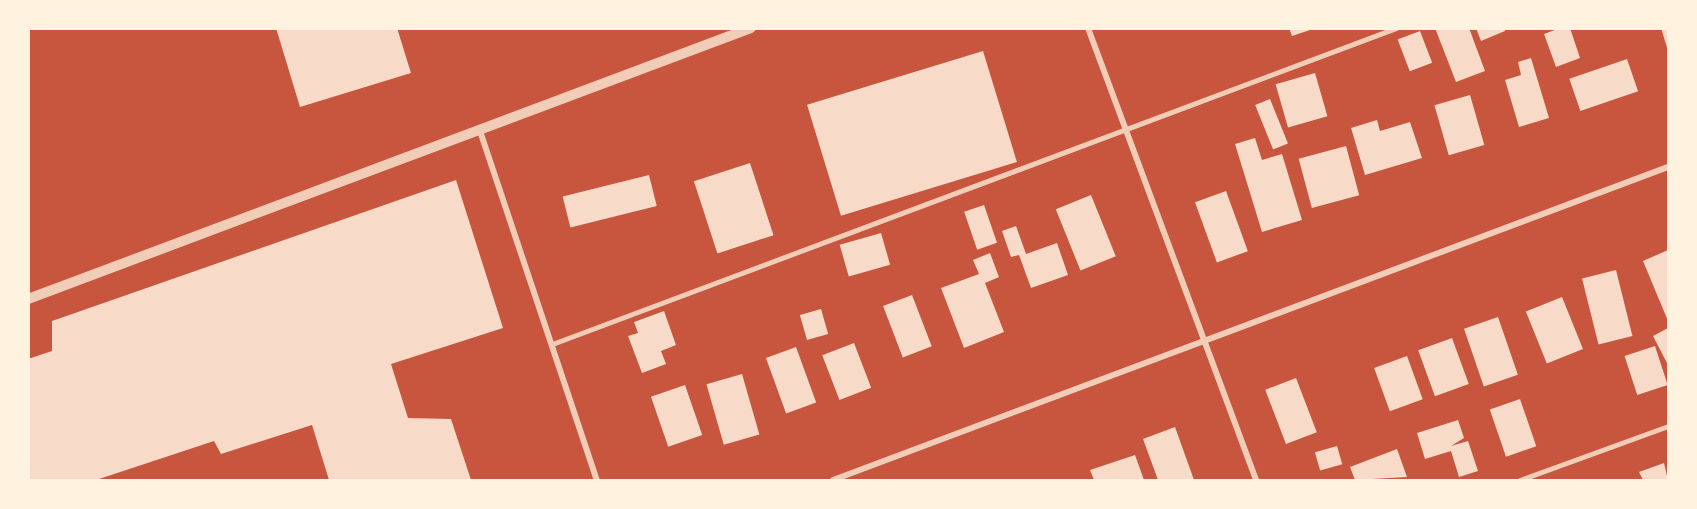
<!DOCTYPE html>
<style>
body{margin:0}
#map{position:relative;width:1697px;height:509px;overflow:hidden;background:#c8553d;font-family:Roboto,sans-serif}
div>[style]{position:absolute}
.building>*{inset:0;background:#f7dbc8;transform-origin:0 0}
.service>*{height:4.5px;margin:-2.25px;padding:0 2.25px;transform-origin:2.25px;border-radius:2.25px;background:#f1ccb7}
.minor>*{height:6px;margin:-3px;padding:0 3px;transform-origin:3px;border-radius:3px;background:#f1ccb7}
.tertiary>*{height:10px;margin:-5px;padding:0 5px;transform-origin:5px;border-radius:5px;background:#f1ccb7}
span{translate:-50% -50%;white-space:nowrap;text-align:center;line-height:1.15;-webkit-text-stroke:6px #fff3e0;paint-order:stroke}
.frame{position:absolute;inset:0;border:30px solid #fff3e0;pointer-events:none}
</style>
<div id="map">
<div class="building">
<i style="clip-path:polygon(276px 28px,397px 28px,411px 73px,300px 107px)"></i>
<i style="clip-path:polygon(1289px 28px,1313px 28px,1313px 29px,1292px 36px)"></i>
<i style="clip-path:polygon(1435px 28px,1469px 28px,1485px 71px,1456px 82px)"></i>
<i style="clip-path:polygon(1476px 28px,1504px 28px,1505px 31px,1481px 41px)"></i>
<i style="clip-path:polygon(1560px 28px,1570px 28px,1580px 58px,1556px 67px,1544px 34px)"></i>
<i style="clip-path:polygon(1661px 28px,1668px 28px,1668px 51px)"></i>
<i style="left:1420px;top:31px;width:34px;height:24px;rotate:69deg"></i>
<i style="left:983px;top:51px;width:116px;height:184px;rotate:73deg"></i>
<i style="clip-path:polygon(1531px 58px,1549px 118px,1519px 127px,1505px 80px,1521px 75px,1518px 62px)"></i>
<i style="left:1627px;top:59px;width:34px;height:61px;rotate:71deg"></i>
<i style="left:1315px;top:73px;width:45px;height:41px;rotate:74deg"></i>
<i style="left:1470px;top:95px;width:52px;height:37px;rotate:74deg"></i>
<i style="left:1270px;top:99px;width:48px;height:16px;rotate:68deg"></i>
<i style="clip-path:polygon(1377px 120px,1380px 131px,1410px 122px,1422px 158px,1365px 175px,1351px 128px)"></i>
<i style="clip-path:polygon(1255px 138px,1262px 160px,1282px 154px,1302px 220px,1262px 232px,1235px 144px)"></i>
<i style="left:1346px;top:146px;width:51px;height:49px;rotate:75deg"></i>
<i style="left:750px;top:163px;width:76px;height:59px;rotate:72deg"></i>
<i style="left:649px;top:175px;width:32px;height:89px;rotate:76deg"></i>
<i style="clip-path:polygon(456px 180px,503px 328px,391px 364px,408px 418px,451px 419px,471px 480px,329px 480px,312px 425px,221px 454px,214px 441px,96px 480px,28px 480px,28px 359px,52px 351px,52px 321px)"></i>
<i style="left:1226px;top:191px;width:64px;height:33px;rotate:70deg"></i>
<i style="left:1091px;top:195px;width:66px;height:38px;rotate:68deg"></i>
<i style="left:984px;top:205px;width:40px;height:21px;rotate:71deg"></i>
<i style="clip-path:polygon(1016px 226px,1026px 254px,1057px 243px,1068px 275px,1031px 288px,1019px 255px,1011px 257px,1002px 231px)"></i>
<i style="left:881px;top:233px;width:33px;height:43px;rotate:74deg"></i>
<i style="clip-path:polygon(1668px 250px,1668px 321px,1643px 261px)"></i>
<i style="clip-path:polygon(990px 253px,999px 277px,985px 283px,1004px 332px,964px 348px,941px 288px,979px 274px,973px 260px)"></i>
<i style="left:1616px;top:270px;width:68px;height:35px;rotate:76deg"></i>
<i style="left:912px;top:295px;width:55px;height:31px;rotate:69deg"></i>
<i style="left:1562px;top:297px;width:56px;height:39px;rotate:68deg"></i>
<i style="left:821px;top:309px;width:26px;height:22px;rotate:74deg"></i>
<i style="clip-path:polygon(664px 311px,676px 345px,661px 351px,666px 364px,642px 373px,628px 336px,638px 333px,634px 322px)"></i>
<i style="left:1498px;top:317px;width:61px;height:36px;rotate:71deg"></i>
<i style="clip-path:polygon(1668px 328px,1668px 365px,1653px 336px)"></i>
<i style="left:1452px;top:338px;width:49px;height:36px;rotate:70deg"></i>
<i style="left:854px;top:343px;width:48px;height:34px;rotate:69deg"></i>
<i style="left:1655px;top:346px;width:41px;height:32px;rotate:72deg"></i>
<i style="left:796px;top:347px;width:59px;height:32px;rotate:70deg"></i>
<i style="left:1407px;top:356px;width:46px;height:35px;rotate:70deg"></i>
<i style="left:742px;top:374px;width:63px;height:37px;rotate:74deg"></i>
<i style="left:1296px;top:378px;width:58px;height:33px;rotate:69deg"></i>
<i style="left:685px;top:385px;width:53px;height:36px;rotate:71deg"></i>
<i style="left:1520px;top:399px;width:50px;height:32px;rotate:71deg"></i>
<i style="clip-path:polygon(1458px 420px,1464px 438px,1451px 446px,1468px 441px,1478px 471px,1459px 477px,1451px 451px,1425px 459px,1417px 433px)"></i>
<i style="clip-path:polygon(1175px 427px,1194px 480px,1158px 480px,1143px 439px)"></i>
<i style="left:1337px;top:446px;width:19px;height:23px;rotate:74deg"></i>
<i style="clip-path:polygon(1397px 449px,1407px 477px,1355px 480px,1350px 467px)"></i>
<i style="clip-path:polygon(1135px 455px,1144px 480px,1094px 480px,1090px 470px)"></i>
<i style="clip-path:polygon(1664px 463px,1668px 480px,1643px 480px,1639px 472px)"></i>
</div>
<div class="service">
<i style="left:555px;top:343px;width:898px;rotate:-20.53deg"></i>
<i style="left:1520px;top:480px;width:158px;rotate:-20deg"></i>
</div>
<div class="minor">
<i style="left:1088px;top:28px;width:482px;rotate:69.6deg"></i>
<i style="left:480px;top:131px;width:368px;rotate:71.5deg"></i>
<i style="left:833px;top:480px;width:892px;rotate:-20.55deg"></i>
</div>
<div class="tertiary">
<i style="left:28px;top:299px;width:772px;rotate:-20.55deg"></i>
</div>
<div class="frame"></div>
</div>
